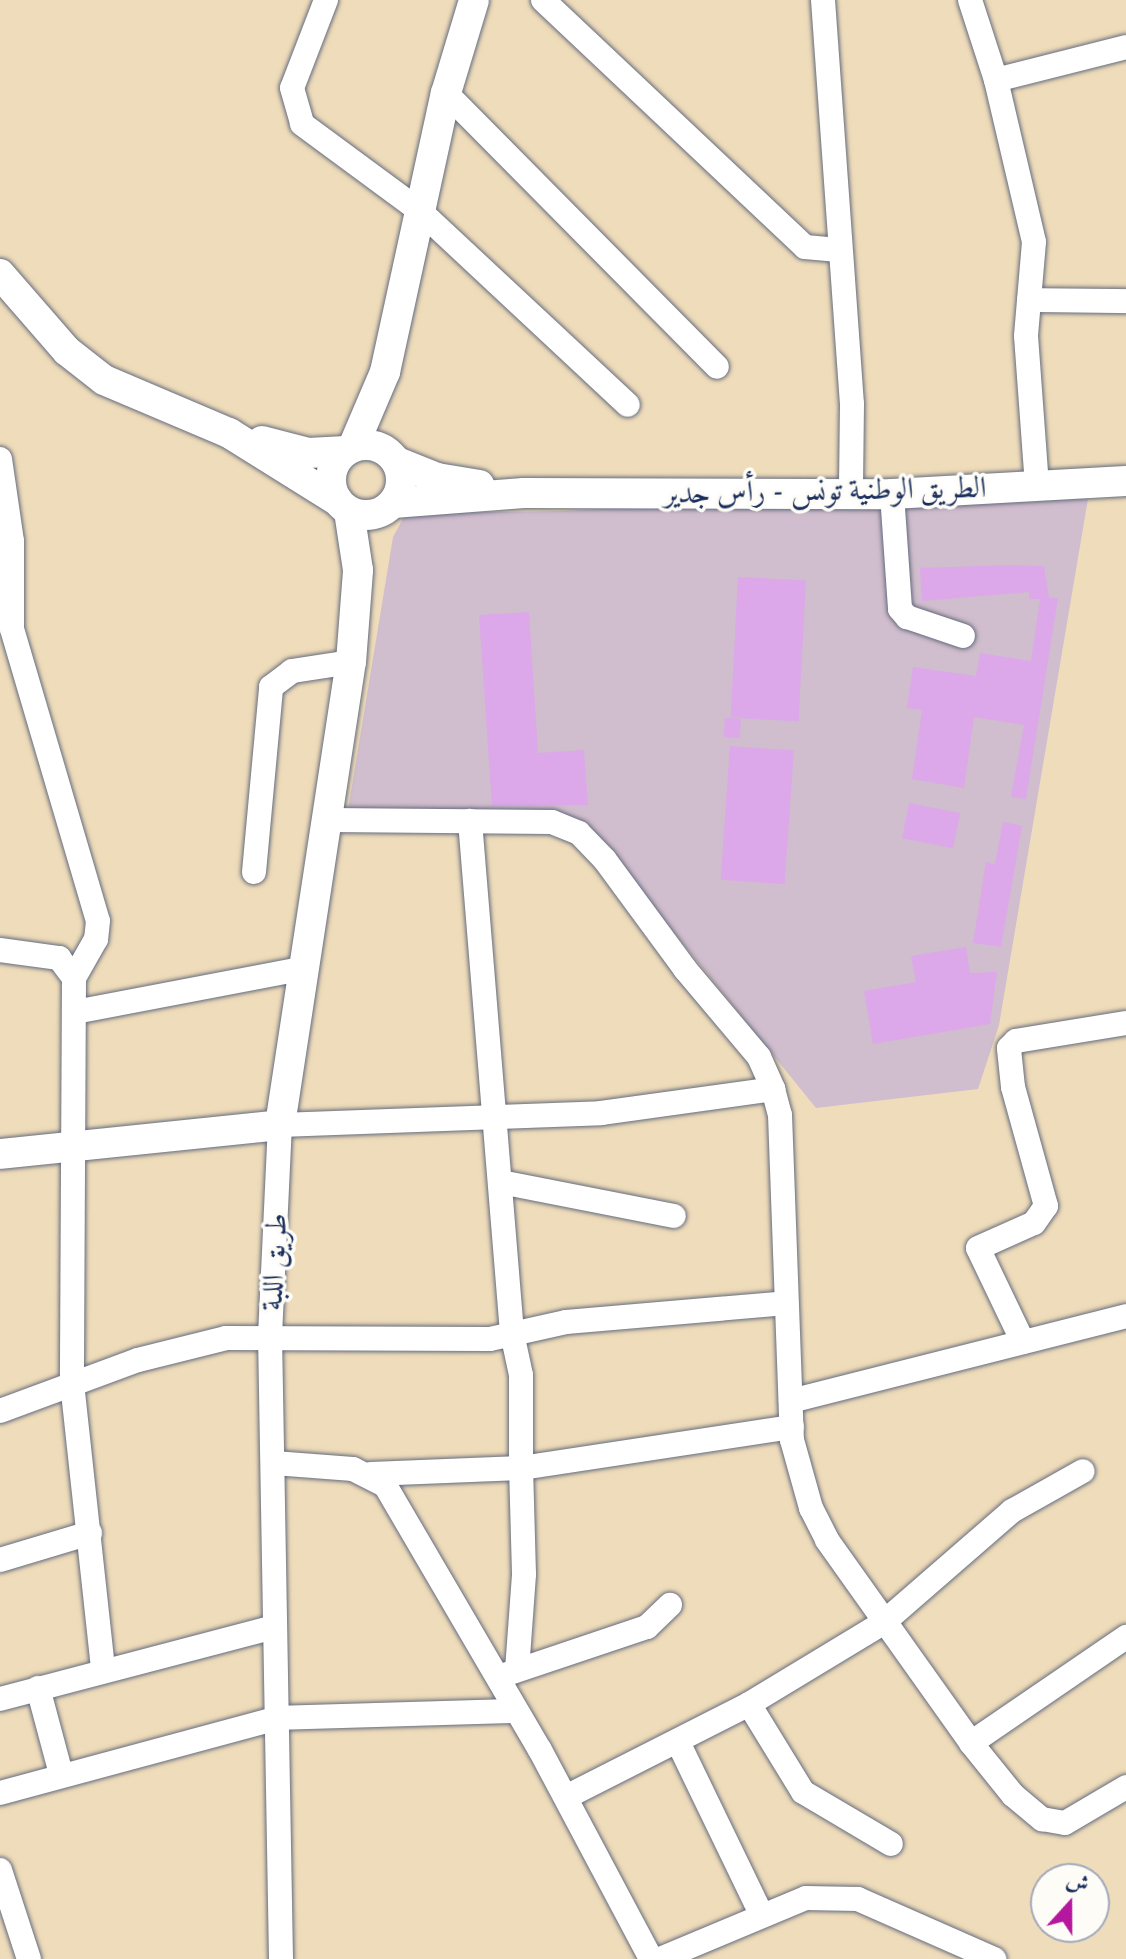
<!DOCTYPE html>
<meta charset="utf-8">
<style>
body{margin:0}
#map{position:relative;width:1126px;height:1959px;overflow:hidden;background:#efdcba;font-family:"IM FELL Great Primer",Amiri,serif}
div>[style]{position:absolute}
.industrial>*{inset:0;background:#d0bdcd}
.building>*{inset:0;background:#dca8ea;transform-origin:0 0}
.roads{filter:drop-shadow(0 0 2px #656c7e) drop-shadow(0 0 2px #656c7e)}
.minor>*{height:24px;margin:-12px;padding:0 12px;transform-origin:12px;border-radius:12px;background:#fff}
.major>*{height:30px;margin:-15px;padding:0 15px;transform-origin:15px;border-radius:15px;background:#fff}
.major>.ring{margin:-15px;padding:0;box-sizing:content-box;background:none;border:30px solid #fff;border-radius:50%}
span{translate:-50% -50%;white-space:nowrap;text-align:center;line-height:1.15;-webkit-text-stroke:7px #fdfcf7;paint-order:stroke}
.street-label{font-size:30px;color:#1b2f5e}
.north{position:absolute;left:1030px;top:1863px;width:80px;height:80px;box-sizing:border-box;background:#fdfcf7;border:2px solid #a3aaba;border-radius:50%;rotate:21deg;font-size:22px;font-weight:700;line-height:32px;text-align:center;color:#1b2f5e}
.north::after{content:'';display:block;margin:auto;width:28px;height:36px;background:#b5179e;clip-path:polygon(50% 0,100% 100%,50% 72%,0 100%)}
</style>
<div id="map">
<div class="industrial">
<i style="clip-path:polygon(1091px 481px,999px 1025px,978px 1089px,816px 1108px,604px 846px,584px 830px,348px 810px,393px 537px,406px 513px,564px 511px)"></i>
</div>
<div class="building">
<i style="clip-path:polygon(1009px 565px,1044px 566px,1049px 598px,1058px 598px,1026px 799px,1011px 797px,1024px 725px,974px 717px,964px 788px,912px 779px,922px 710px,907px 708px,913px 667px,976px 676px,980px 653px,1031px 661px,1040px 599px,1029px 599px,1029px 592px,922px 601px,920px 568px)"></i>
<i style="left:738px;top:577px;width:68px;height:141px;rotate:3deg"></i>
<i style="clip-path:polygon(529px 612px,538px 753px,584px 750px,588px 805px,492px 806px,479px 615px)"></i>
<i style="left:725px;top:718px;width:16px;height:19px;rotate:4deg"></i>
<i style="left:730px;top:746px;width:64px;height:134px;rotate:4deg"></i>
<i style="left:909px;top:803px;width:52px;height:36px;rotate:11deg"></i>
<i style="clip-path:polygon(1003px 822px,1022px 826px,1001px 947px,973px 943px,986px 862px,995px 864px)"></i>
<i style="clip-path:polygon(966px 947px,970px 973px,997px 972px,990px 1024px,873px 1044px,864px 991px,916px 982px,911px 956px)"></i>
</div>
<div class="roads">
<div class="minor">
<i style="left:326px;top:0;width:94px;rotate:111.1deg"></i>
<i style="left:292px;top:88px;width:37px;rotate:74deg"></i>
<i style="left:302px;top:124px;width:147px;rotate:36.4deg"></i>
<i style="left:420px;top:211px;width:284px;rotate:43deg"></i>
<i style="left:543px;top:0;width:360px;rotate:43.3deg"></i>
<i style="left:805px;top:247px;width:34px;rotate:5deg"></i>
<i style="left:823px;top:0;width:405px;rotate:85.9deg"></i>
<i style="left:852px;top:404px;width:88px;rotate:90.7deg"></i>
<i style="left:970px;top:0;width:84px;rotate:72deg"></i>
<i style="left:996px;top:80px;width:166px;rotate:76.8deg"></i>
<i style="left:1034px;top:242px;width:94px;rotate:94.9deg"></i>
<i style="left:1026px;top:336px;width:149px;rotate:85.8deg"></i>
<i style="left:996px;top:80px;width:134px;rotate:-14.2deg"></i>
<i style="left:446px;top:93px;width:385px;rotate:45.3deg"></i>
<i style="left:1029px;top:300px;width:97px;rotate:0.6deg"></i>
<i style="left:0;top:459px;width:83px;rotate:81.7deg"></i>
<i style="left:12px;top:541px;width:88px;rotate:90deg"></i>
<i style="left:12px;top:629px;width:304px;rotate:73.6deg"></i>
<i style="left:98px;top:921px;width:18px;rotate:96deg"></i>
<i style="left:96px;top:939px;width:45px;rotate:119.4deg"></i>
<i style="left:892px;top:494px;width:115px;rotate:86deg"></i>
<i style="left:900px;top:609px;width:11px;rotate:49deg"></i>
<i style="left:907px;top:617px;width:59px;rotate:18.7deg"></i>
<i style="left:330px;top:820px;width:222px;rotate:0.5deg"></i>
<i style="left:552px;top:822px;width:29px;rotate:22deg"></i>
<i style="left:579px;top:833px;width:37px;rotate:46deg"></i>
<i style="left:605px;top:860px;width:135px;rotate:53.7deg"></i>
<i style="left:685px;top:969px;width:115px;rotate:49.9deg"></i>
<i style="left:759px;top:1057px;width:35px;rotate:66deg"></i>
<i style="left:773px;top:1089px;width:27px;rotate:75deg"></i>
<i style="left:780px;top:1115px;width:325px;rotate:87.9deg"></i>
<i style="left:792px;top:1440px;width:71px;rotate:74.4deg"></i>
<i style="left:811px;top:1508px;width:36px;rotate:63deg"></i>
<i style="left:827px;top:1540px;width:249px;rotate:54.6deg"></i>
<i style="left:971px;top:1743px;width:67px;rotate:51.1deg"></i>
<i style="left:1013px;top:1795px;width:38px;rotate:40deg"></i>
<i style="left:1042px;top:1819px;width:23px;rotate:10deg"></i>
<i style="left:1065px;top:1823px;width:71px;rotate:-30.5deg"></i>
<i style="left:254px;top:872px;width:186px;rotate:-84.7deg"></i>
<i style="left:271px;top:687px;width:26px;rotate:-37deg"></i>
<i style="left:292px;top:671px;width:60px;rotate:-8.7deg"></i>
<i style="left:0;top:950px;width:60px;rotate:7.7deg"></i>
<i style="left:59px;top:958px;width:25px;rotate:53deg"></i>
<i style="left:74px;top:978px;width:405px;rotate:90.3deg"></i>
<i style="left:72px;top:1383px;width:287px;rotate:83.8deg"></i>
<i style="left:75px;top:1012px;width:235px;rotate:-10.8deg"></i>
<i style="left:501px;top:1182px;width:176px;rotate:11.1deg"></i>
<i style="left:1023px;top:1342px;width:104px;rotate:-115.6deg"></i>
<i style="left:978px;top:1248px;width:61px;rotate:-24.1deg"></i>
<i style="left:1034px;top:1223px;width:21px;rotate:-55deg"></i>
<i style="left:1046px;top:1206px;width:123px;rotate:-105.5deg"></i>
<i style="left:1013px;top:1087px;width:39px;rotate:-96deg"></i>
<i style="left:1009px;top:1048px;width:10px;rotate:-45deg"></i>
<i style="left:1016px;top:1041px;width:111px;rotate:-9.3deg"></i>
<i style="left:791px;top:1401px;width:346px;rotate:-14.2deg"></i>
<i style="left:0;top:1411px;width:147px;rotate:-20.3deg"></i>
<i style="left:138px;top:1360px;width:91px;rotate:-14deg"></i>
<i style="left:226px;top:1338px;width:264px;rotate:0.2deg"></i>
<i style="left:490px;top:1339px;width:78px;rotate:-12.6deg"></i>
<i style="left:566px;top:1322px;width:221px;rotate:-4.9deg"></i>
<i style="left:274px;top:1463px;width:79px;rotate:4.3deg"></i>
<i style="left:353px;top:1469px;width:36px;rotate:27deg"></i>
<i style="left:385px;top:1485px;width:307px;rotate:59.7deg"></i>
<i style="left:540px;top:1750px;width:237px;rotate:62deg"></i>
<i style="left:371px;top:1474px;width:150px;rotate:-2.3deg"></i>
<i style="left:521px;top:1468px;width:93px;rotate:-90deg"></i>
<i style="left:521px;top:1375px;width:43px;rotate:-102.1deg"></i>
<i style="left:512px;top:1333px;width:514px;rotate:-94.69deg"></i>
<i style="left:0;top:1560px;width:94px;rotate:-16.7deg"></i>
<i style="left:517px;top:1670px;width:96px;rotate:-85.8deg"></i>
<i style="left:524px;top:1574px;width:106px;rotate:-91.6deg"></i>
<i style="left:521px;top:1468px;width:274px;rotate:-8.6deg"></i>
<i style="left:504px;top:1675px;width:151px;rotate:-18.6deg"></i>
<i style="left:647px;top:1627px;width:32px;rotate:-44deg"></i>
<i style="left:38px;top:1688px;width:89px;rotate:75deg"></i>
<i style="left:0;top:1699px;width:283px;rotate:-14.7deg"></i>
<i style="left:749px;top:1704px;width:103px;rotate:58.5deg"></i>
<i style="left:803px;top:1792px;width:102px;rotate:30.6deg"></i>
<i style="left:678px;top:1742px;width:191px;rotate:64.2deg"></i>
<i style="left:971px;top:1743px;width:188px;rotate:-34.4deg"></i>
<i style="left:0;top:1793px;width:288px;rotate:-15.1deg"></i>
<i style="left:278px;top:1718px;width:238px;rotate:-1.7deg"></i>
<i style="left:566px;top:1797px;width:205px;rotate:-26.9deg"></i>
<i style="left:749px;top:1704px;width:157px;rotate:-31.2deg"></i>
<i style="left:883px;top:1623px;width:171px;rotate:-41deg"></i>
<i style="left:1012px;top:1511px;width:81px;rotate:-29.4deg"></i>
<i style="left:0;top:1870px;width:94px;rotate:72deg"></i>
<i style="left:281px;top:1959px;width:623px;rotate:-91.01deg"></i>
<i style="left:270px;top:1336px;width:211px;rotate:-87.3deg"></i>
<i style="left:280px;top:1125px;width:321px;rotate:-2.1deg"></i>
<i style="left:601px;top:1113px;width:174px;rotate:-7.9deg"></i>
<i style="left:660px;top:1959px;width:158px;rotate:-22.7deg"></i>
<i style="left:806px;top:1898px;width:52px;rotate:1.1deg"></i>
<i style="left:858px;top:1899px;width:149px;rotate:23.8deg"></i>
</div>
<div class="major">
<i style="left:0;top:274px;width:102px;rotate:49deg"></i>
<i style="left:67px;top:351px;width:47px;rotate:38.1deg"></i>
<i style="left:104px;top:380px;width:136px;rotate:23deg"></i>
<i style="left:229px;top:433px;width:128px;rotate:32deg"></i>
<i style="left:262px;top:441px;width:48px;rotate:14.6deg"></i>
<i style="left:308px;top:453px;width:38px;rotate:-3deg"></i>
<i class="ring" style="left:331px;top:445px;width:40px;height:40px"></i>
<i style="left:353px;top:447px;width:82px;rotate:-66.9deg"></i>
<i style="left:385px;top:372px;width:286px;rotate:-77.7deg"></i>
<i style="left:446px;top:93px;width:97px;rotate:-73.2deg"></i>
<i style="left:397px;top:462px;width:43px;rotate:21.8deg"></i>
<i style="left:437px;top:478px;width:43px;rotate:9.5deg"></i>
<i style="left:393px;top:503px;width:131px;rotate:-4.4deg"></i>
<i style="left:524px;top:493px;width:368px;rotate:0.2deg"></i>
<i style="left:892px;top:494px;width:234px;rotate:-3.2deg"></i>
<i style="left:0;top:1154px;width:281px;rotate:-5.9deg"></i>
<i style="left:280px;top:1125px;width:468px;rotate:-81.3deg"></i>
<i style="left:351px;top:662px;width:92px;rotate:-85.6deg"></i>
<i style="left:358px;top:570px;width:60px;rotate:-98.7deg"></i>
</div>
</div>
<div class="street-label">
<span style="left:825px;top:490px;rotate:-1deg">الطريق الوطنية تونس - رأس جدير</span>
<span style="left:274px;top:1262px;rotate:-87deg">طريق اللبة</span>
</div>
<div class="north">ش</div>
</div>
